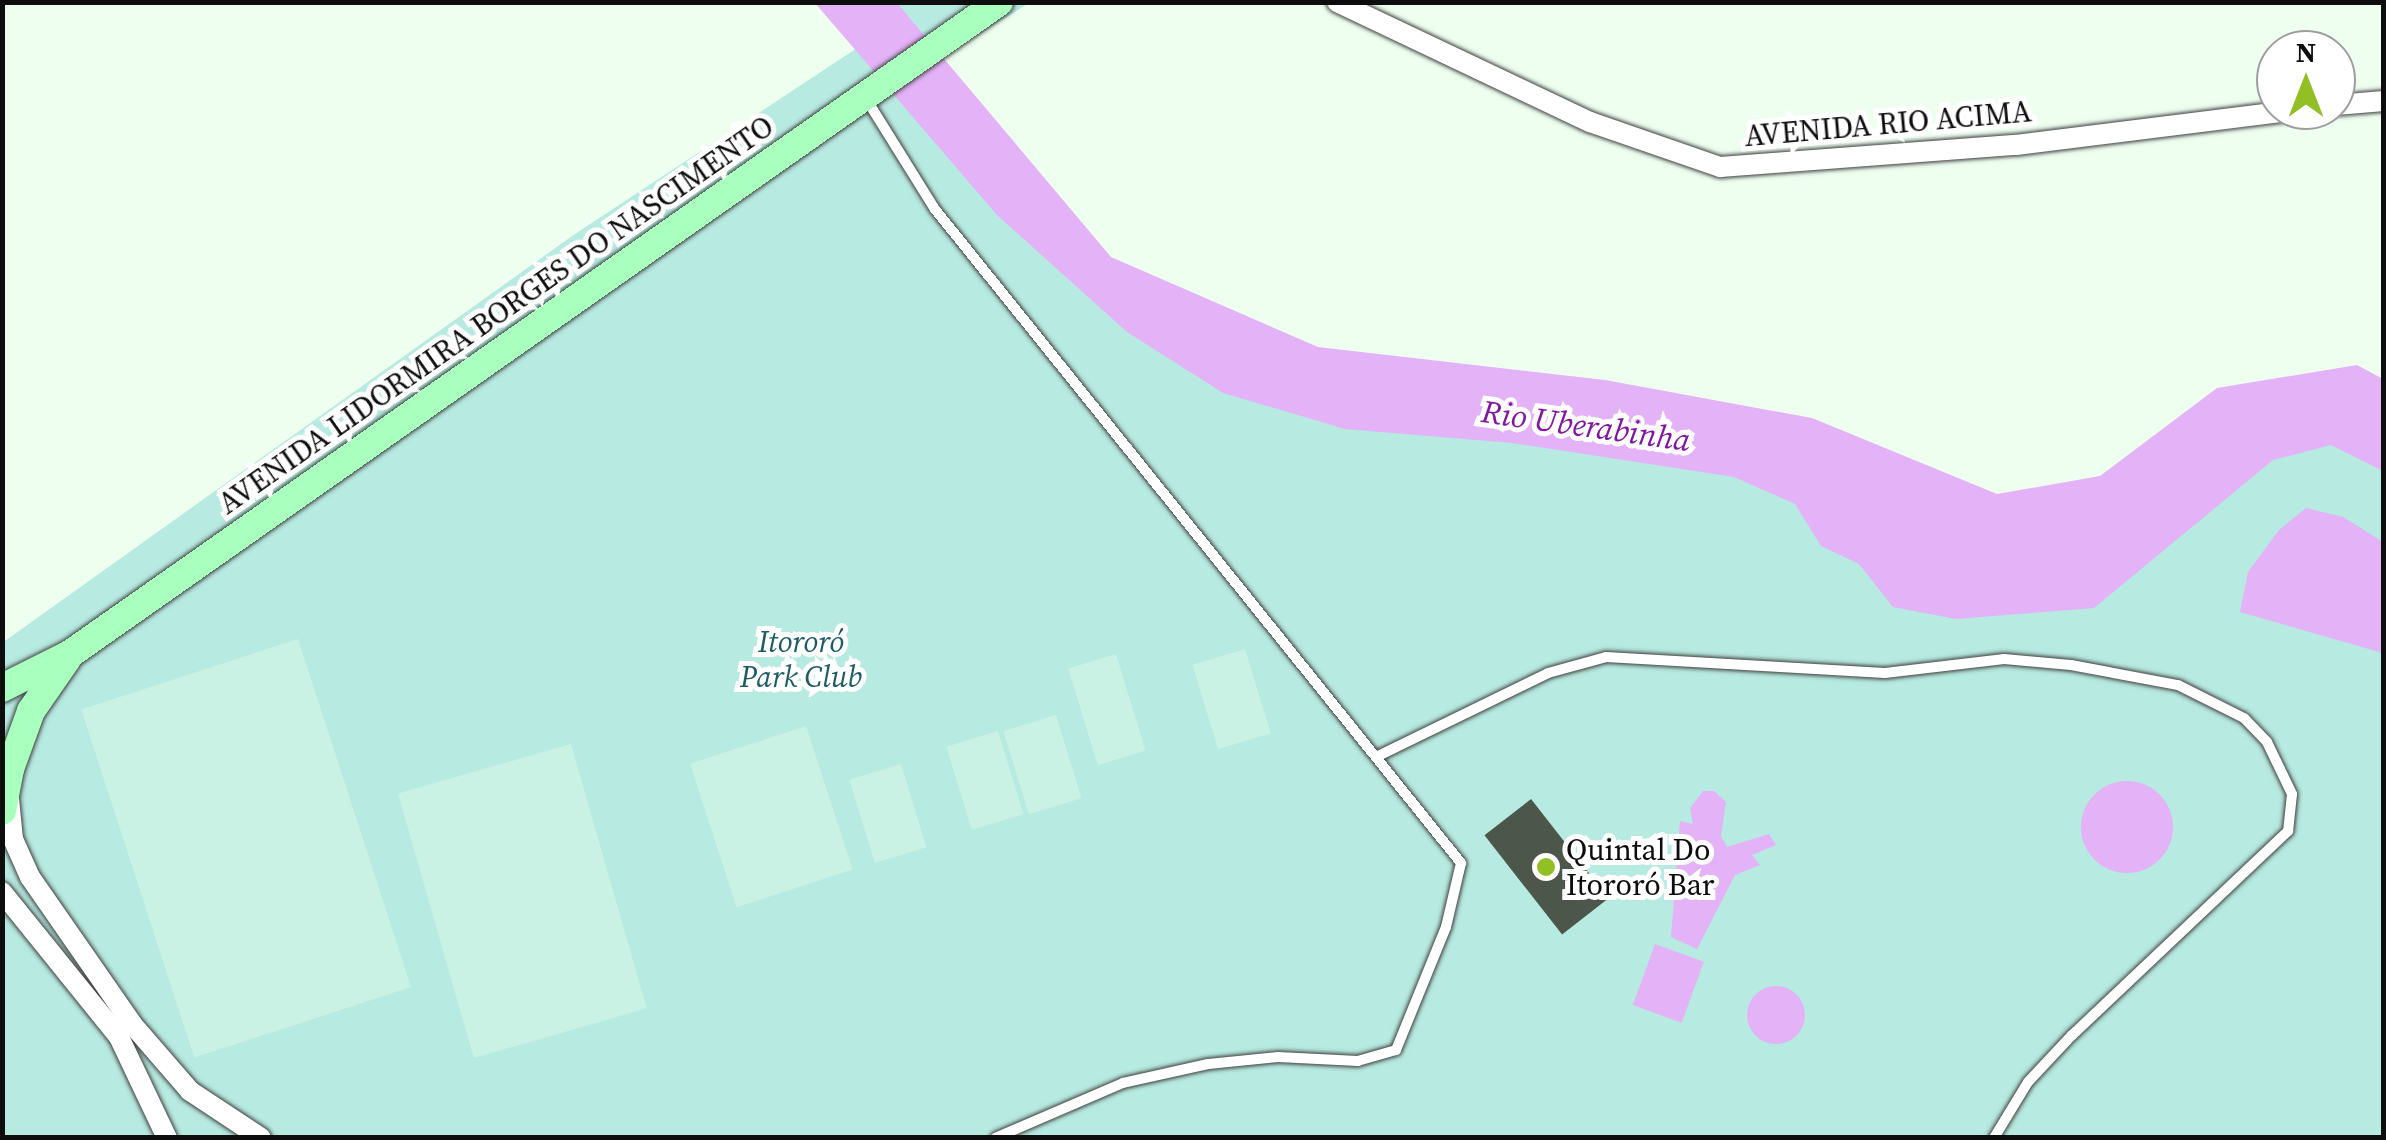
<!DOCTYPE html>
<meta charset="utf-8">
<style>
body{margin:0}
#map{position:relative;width:2386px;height:1140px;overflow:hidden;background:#eefff0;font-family:"Source Serif 4",serif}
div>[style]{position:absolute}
.green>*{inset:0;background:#b7eae1}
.pitch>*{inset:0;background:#c9f1e4;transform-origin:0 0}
.water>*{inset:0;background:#e3b2f7;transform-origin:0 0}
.round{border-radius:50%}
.building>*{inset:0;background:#4d564a;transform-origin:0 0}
.roads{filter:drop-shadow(0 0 2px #404040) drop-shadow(0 0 2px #404040)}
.lane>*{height:10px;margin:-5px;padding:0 5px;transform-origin:5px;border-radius:5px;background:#fff}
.street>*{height:20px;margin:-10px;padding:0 10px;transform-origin:10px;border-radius:10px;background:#fff}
.secondary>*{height:28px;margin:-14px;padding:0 14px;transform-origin:14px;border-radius:14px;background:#a9ffbd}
.dots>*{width:28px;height:28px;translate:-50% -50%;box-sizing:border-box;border:5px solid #fff;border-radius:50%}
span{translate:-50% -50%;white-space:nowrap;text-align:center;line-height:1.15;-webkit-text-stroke:10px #fff;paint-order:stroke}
.street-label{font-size:30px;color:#0d0d0d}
.park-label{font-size:30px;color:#1d5c66;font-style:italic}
.poi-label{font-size:30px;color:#0d0d0d}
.left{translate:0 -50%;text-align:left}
.water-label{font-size:32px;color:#8215a1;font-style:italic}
.frame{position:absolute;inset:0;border:5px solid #0d0d0d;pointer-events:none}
.north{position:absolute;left:2256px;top:30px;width:100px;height:100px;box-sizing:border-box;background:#fff;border:2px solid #9e9e9e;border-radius:50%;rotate:0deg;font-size:28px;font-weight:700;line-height:40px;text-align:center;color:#0d0d0d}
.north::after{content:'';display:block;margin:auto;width:35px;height:45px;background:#91bf24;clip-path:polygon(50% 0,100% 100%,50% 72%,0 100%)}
</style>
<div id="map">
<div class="green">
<i style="clip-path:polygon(881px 3px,1029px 3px,930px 65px,1106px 292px,1594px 436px,2022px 558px,2263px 428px,2383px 437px,2383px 1137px,3px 1137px,2px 643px,575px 234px,895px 23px)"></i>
</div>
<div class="pitch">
<i style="left:298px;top:639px;width:366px;height:228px;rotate:72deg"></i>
<i style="left:1245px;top:649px;width:88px;height:55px;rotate:73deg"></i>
<i style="left:1116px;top:654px;width:101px;height:50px;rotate:73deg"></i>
<i style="left:1056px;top:715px;width:87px;height:55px;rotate:73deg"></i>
<i style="left:806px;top:726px;width:151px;height:122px;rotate:72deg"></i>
<i style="left:998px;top:731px;width:87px;height:54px;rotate:73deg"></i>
<i style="left:571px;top:744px;width:275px;height:180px;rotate:74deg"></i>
<i style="left:901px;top:764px;width:87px;height:54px;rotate:73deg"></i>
</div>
<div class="water">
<i style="clip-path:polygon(815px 3px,897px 3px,1111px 257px,1318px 347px,1605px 380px,1812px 418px,1997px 494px,2100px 476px,2217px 388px,2357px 365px,2383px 379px,2383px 471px,2331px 445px,2273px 460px,2094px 608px,1956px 619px,1893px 607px,1859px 564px,1821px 546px,1795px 504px,1734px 477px,1512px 443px,1345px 429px,1223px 393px,1127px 332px,997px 215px)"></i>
<i style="clip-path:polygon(2306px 508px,2343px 517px,2383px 542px,2383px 653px,2240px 612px,2248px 572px,2279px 530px)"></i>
<i class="round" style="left:2081px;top:781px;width:92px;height:92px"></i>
<i style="clip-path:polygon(1703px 791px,1714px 791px,1726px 802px,1721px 836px,1727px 847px,1769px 834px,1776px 845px,1752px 855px,1760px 865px,1735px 875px,1697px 949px,1671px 937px,1680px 821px,1693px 824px,1690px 808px)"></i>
<i style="left:1655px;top:944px;width:52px;height:65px;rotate:20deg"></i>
<i class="round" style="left:1747px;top:986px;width:58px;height:58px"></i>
</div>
<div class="building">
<i style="left:1531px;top:799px;width:126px;height:59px;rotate:52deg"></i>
</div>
<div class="roads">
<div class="lane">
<i style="left:865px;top:97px;width:131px;rotate:58.1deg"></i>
<i style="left:934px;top:208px;width:841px;rotate:51.18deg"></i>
<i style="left:1461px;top:863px;width:66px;rotate:103.2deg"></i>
<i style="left:1446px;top:927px;width:133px;rotate:112.1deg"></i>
<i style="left:1396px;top:1050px;width:40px;rotate:164deg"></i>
<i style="left:1358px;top:1061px;width:80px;rotate:-177.1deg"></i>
<i style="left:1278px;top:1057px;width:70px;rotate:174.3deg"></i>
<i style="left:1208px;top:1064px;width:87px;rotate:167.4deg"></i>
<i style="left:1123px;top:1083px;width:139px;rotate:156.7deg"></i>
<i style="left:1378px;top:756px;width:189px;rotate:-26deg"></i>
<i style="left:1548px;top:673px;width:60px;rotate:-15.4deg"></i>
<i style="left:1606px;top:657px;width:279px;rotate:3.3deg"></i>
<i style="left:1885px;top:673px;width:120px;rotate:-6.7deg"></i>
<i style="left:2004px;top:659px;width:67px;rotate:5.1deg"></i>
<i style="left:2071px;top:665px;width:109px;rotate:10.6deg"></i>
<i style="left:2178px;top:685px;width:74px;rotate:26.6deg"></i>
<i style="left:2244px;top:718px;width:33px;rotate:46deg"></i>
<i style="left:2267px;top:742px;width:58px;rotate:64.3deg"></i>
<i style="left:2292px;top:794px;width:37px;rotate:96deg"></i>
<i style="left:2288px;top:831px;width:297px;rotate:136.6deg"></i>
<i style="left:2072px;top:1035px;width:64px;rotate:133.1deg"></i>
<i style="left:2028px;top:1082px;width:66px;rotate:121.3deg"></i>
</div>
<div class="street">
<i style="left:1337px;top:2px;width:280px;rotate:25.4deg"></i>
<i style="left:1590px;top:122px;width:138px;rotate:19.1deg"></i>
<i style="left:1720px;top:167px;width:297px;rotate:-4.3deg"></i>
<i style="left:2016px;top:145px;width:283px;rotate:-7.1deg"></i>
<i style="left:2336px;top:105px;width:48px;rotate:-4.8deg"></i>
<i style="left:9px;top:799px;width:40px;rotate:84.3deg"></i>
<i style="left:13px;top:839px;width:42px;rotate:65.9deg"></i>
<i style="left:30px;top:877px;width:179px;rotate:55.2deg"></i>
<i style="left:132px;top:1024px;width:89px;rotate:49.1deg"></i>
<i style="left:190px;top:1091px;width:85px;rotate:33.5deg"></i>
<i style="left:2px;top:892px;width:186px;rotate:51.1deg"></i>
<i style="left:119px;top:1037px;width:112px;rotate:64.6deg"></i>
</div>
<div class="secondary">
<i style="left:2px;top:688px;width:76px;rotate:-26.6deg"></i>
<i style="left:70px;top:654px;width:1135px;rotate:-35.06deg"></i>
<i style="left:10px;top:769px;width:62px;rotate:-70.1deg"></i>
<i style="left:31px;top:711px;width:63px;rotate:-55.3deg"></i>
<i style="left:2px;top:811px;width:43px;rotate:-79.2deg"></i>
<i style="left:10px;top:769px;width:15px;rotate:-113deg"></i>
</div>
</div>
<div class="dots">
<i style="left:1546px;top:867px;background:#91bf24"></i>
</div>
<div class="street-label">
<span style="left:1888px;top:124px;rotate:-5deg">AVENIDA RIO ACIMA</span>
<span style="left:496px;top:315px;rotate:-35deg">AVENIDA LIDORMIRA BORGES DO NASCIMENTO</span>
</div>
<div class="park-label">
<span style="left:801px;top:659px">Itororó<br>Park Club</span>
</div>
<div class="poi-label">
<span class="left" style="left:1566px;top:867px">Quintal Do<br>Itororó Bar</span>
</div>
<div class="water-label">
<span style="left:1586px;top:426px;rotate:8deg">Rio Uberabinha</span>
</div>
<div class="frame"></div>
<div class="north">N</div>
</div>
